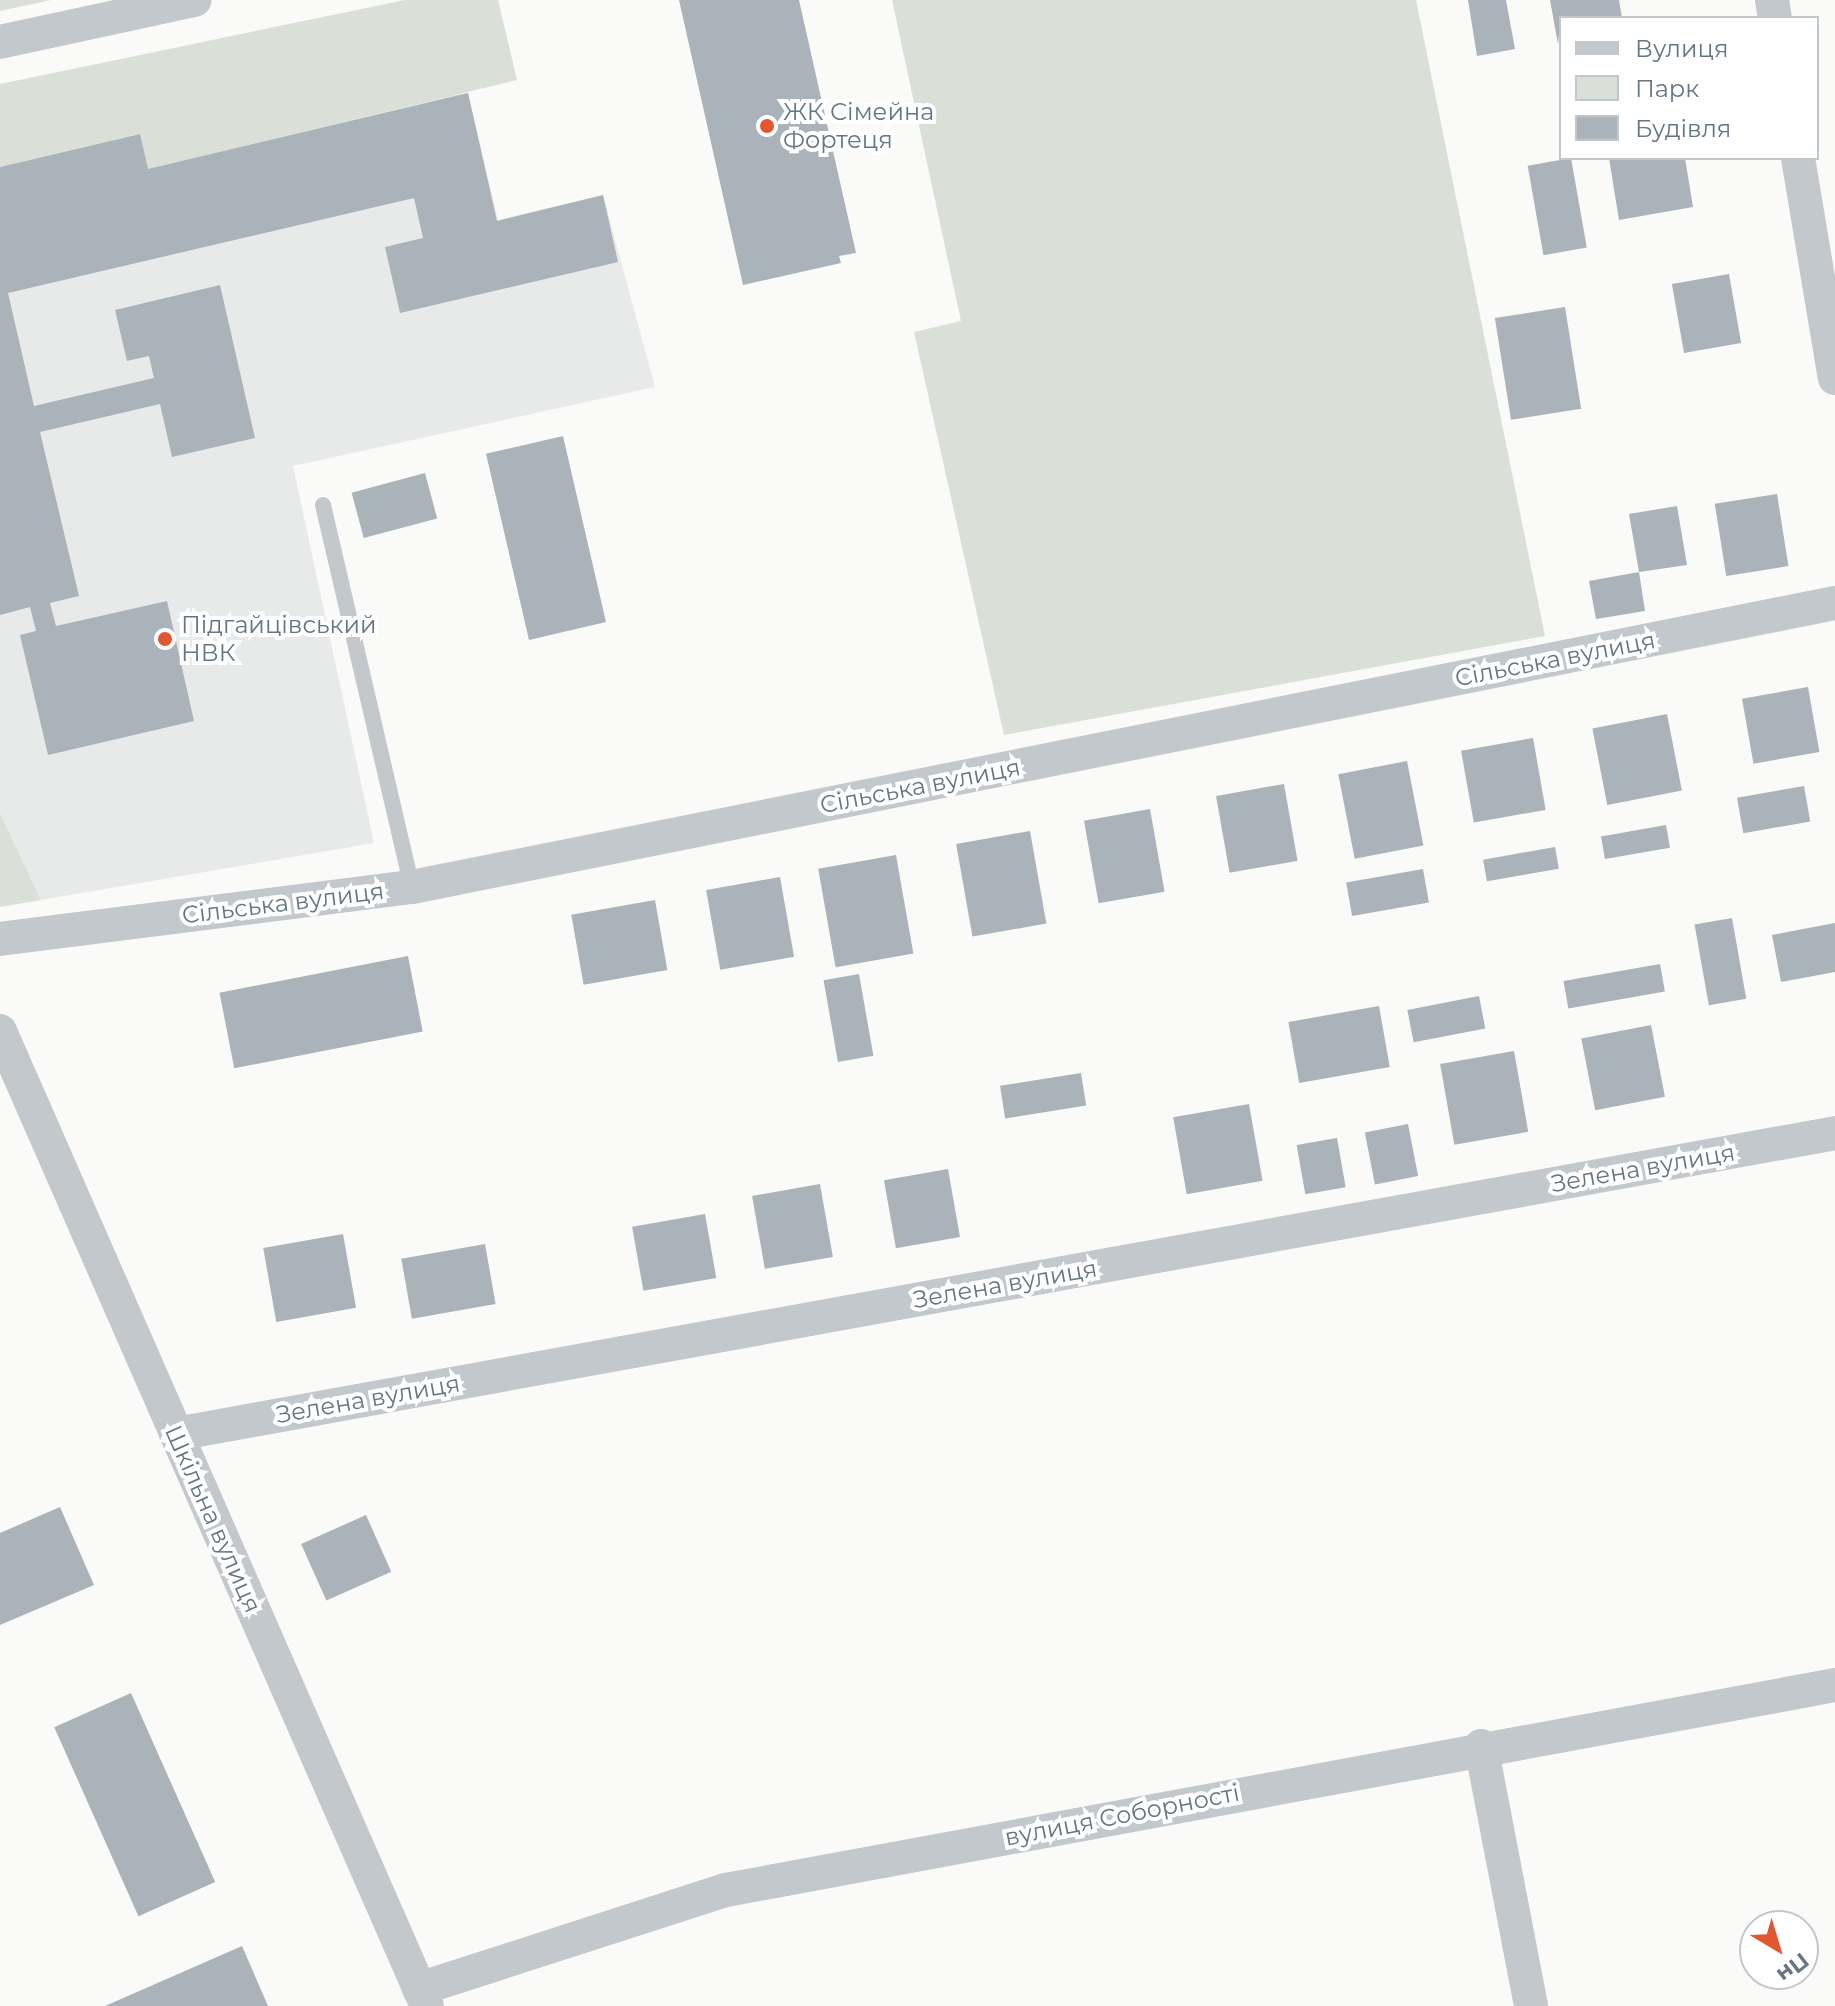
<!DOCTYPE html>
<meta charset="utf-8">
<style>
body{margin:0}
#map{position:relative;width:1835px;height:2006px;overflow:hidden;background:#fafaf8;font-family:Montserrat,sans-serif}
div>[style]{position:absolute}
.built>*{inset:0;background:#e8e9e9}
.green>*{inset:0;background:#dadfd7}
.building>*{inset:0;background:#aab3b9;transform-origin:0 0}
.lane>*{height:16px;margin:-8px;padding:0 8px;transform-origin:8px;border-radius:8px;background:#c3c8cc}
.street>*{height:34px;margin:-17px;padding:0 17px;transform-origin:17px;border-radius:17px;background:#c3c8cc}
.dots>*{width:22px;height:22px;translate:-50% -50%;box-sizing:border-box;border:4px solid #fff;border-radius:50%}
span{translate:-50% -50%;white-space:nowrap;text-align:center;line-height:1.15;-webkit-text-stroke:8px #fff;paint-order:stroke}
.poi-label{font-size:24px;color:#657683}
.left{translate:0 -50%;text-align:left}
.street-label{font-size:24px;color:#657683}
.legend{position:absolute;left:1559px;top:16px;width:260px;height:144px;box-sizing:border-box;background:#fff;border:2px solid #c1c8cd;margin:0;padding:10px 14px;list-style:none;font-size:24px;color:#657683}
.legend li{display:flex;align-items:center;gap:16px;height:40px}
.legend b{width:40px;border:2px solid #c1c8cd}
.north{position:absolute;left:1739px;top:1910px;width:80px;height:80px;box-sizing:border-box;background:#fff;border:2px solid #c1c8cd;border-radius:50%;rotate:142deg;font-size:22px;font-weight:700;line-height:32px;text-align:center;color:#657683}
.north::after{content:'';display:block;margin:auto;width:28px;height:36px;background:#e4572e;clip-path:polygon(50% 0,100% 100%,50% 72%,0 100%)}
</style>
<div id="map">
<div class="built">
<i style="clip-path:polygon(468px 93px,498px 220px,603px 195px,655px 387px,293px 466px,374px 843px,41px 900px,0 813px,0 167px,140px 134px)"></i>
</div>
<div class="green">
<i style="clip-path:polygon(0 0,51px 0,0 11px)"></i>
<i style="clip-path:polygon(405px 0,498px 0,517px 80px,148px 169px,139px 134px,0 167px,0 84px)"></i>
<i style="clip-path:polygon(892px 0,1416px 0,1545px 636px,1004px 735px,914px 332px,961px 321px)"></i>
<i style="clip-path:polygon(0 813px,41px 900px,0 907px)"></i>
</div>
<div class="building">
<i style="clip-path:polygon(679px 0,799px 0,856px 253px,839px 256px,841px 263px,743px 285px)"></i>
<i style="clip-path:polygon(1468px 0,1506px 0,1515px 49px,1477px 56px)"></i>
<i style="clip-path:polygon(1550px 0,1619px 0,1622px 18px,1561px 18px,1558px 44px)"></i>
<i style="clip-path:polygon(468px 93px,497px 221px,603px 195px,618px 262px,400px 313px,385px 247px,423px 238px,414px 198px,8px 293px,34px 406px,154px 378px,149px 356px,127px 361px,115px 310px,220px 285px,255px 438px,172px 457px,160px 404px,40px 432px,79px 596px,50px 603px,56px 626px,167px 601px,194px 721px,48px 755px,20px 635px,36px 631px,30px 607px,0 615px,0 167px,140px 134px,148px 169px)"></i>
<i style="left:1571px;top:158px;width:91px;height:44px;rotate:80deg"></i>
<i style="clip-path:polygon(1609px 158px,1685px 158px,1693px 207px,1619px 220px)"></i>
<i style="left:1729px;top:274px;width:70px;height:58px;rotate:80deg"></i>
<i style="left:1565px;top:307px;width:103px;height:71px;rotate:81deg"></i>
<i style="left:563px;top:436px;width:191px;height:79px;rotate:77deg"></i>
<i style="left:425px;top:473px;width:47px;height:76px;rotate:75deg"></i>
<i style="left:1777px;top:494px;width:73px;height:63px;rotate:81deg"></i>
<i style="clip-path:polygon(1677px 506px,1687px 565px,1639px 572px,1645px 611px,1596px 619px,1589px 581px,1639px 572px,1629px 514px)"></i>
<i style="left:1808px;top:687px;width:66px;height:67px;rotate:80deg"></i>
<i style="left:1667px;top:714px;width:78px;height:76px;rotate:79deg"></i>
<i style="left:1533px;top:738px;width:73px;height:73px;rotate:80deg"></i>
<i style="left:1407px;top:761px;width:86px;height:70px;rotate:79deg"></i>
<i style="left:1284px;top:784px;width:78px;height:69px;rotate:80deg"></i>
<i style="left:1804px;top:786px;width:36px;height:68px;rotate:80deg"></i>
<i style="left:1150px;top:809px;width:84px;height:67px;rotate:80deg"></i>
<i style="left:1666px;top:825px;width:23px;height:66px;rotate:80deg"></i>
<i style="left:1030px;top:831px;width:94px;height:75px;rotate:80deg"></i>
<i style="left:1555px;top:847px;width:22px;height:73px;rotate:80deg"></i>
<i style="left:896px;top:855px;width:100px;height:79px;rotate:80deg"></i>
<i style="left:1423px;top:869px;width:34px;height:78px;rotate:80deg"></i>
<i style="left:780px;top:877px;width:81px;height:75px;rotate:80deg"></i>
<i style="left:655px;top:900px;width:71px;height:85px;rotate:80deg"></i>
<i style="left:1732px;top:918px;width:82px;height:38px;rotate:80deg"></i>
<i style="clip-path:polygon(1835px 923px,1835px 972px,1781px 982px,1772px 935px)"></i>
<i style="left:408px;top:956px;width:77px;height:192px;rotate:79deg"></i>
<i style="left:1660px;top:964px;width:28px;height:98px;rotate:80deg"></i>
<i style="left:859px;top:974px;width:83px;height:36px;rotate:80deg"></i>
<i style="left:1479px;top:996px;width:33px;height:73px;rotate:79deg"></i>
<i style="left:1379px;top:1006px;width:62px;height:92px;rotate:80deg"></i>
<i style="left:1651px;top:1025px;width:73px;height:71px;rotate:79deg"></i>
<i style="left:1514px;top:1051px;width:82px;height:75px;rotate:80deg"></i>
<i style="left:1081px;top:1073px;width:33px;height:82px;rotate:81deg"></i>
<i style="left:1249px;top:1104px;width:78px;height:77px;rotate:80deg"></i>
<i style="left:1408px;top:1124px;width:53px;height:44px;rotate:79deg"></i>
<i style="left:1337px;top:1138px;width:50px;height:41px;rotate:80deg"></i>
<i style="left:948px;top:1169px;width:69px;height:65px;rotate:80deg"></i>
<i style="left:820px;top:1184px;width:74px;height:69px;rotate:80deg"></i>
<i style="left:705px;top:1214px;width:65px;height:74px;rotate:80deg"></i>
<i style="left:343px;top:1234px;width:75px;height:81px;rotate:80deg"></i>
<i style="left:485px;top:1244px;width:61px;height:85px;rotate:80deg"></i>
<i style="clip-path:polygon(60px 1507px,94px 1585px,0 1625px,0 1533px)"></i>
<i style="left:366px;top:1515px;width:62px;height:71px;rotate:66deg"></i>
<i style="left:131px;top:1693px;width:207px;height:84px;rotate:66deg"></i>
<i style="clip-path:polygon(242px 1946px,268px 2006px,105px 2006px)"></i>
</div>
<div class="lane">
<i style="left:323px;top:505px;width:392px;rotate:76.9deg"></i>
</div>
<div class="street">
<i style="left:1772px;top:0;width:18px;rotate:81deg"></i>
<i style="left:0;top:42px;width:199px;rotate:-12.2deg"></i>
<i style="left:1798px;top:158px;width:223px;rotate:80.5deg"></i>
<i style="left:0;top:939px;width:415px;rotate:-7.2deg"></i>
<i style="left:412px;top:887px;width:1451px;rotate:-11.29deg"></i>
<i style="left:0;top:1031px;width:1064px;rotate:66.35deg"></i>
<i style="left:176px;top:1434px;width:1686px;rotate:-10.28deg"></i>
<i style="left:1481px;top:1746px;width:265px;rotate:79.1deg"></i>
<i style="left:419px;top:1989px;width:323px;rotate:-17.9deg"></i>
<i style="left:726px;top:1890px;width:1128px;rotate:-10.47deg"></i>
</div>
<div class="dots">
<i style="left:767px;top:126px;background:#e4572e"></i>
<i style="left:165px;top:639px;background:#e4572e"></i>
</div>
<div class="poi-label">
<span class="left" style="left:783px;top:126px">ЖК Сімейна<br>Фортеця</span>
<span class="left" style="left:181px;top:639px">Підгайцівський<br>НВК</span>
</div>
<div class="street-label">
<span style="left:1555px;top:659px;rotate:-11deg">Сільська вулиця</span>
<span style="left:920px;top:786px;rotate:-11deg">Сільська вулиця</span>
<span style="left:283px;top:903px;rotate:-7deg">Сільська вулиця</span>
<span style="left:1643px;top:1168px;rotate:-10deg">Зелена вулиця</span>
<span style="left:1005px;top:1284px;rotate:-10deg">Зелена вулиця</span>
<span style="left:368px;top:1399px;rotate:-10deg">Зелена вулиця</span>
<span style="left:213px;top:1519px;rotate:66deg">Шкільна вулиця</span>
<span style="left:1122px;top:1815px;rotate:-11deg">вулиця Соборності</span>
</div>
<ul class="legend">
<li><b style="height:10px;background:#c3c8cc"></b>Вулиця</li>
<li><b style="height:22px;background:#dadfd7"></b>Парк</li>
<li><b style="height:22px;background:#aab3b9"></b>Будівля</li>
</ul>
<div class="north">Пн</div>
</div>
